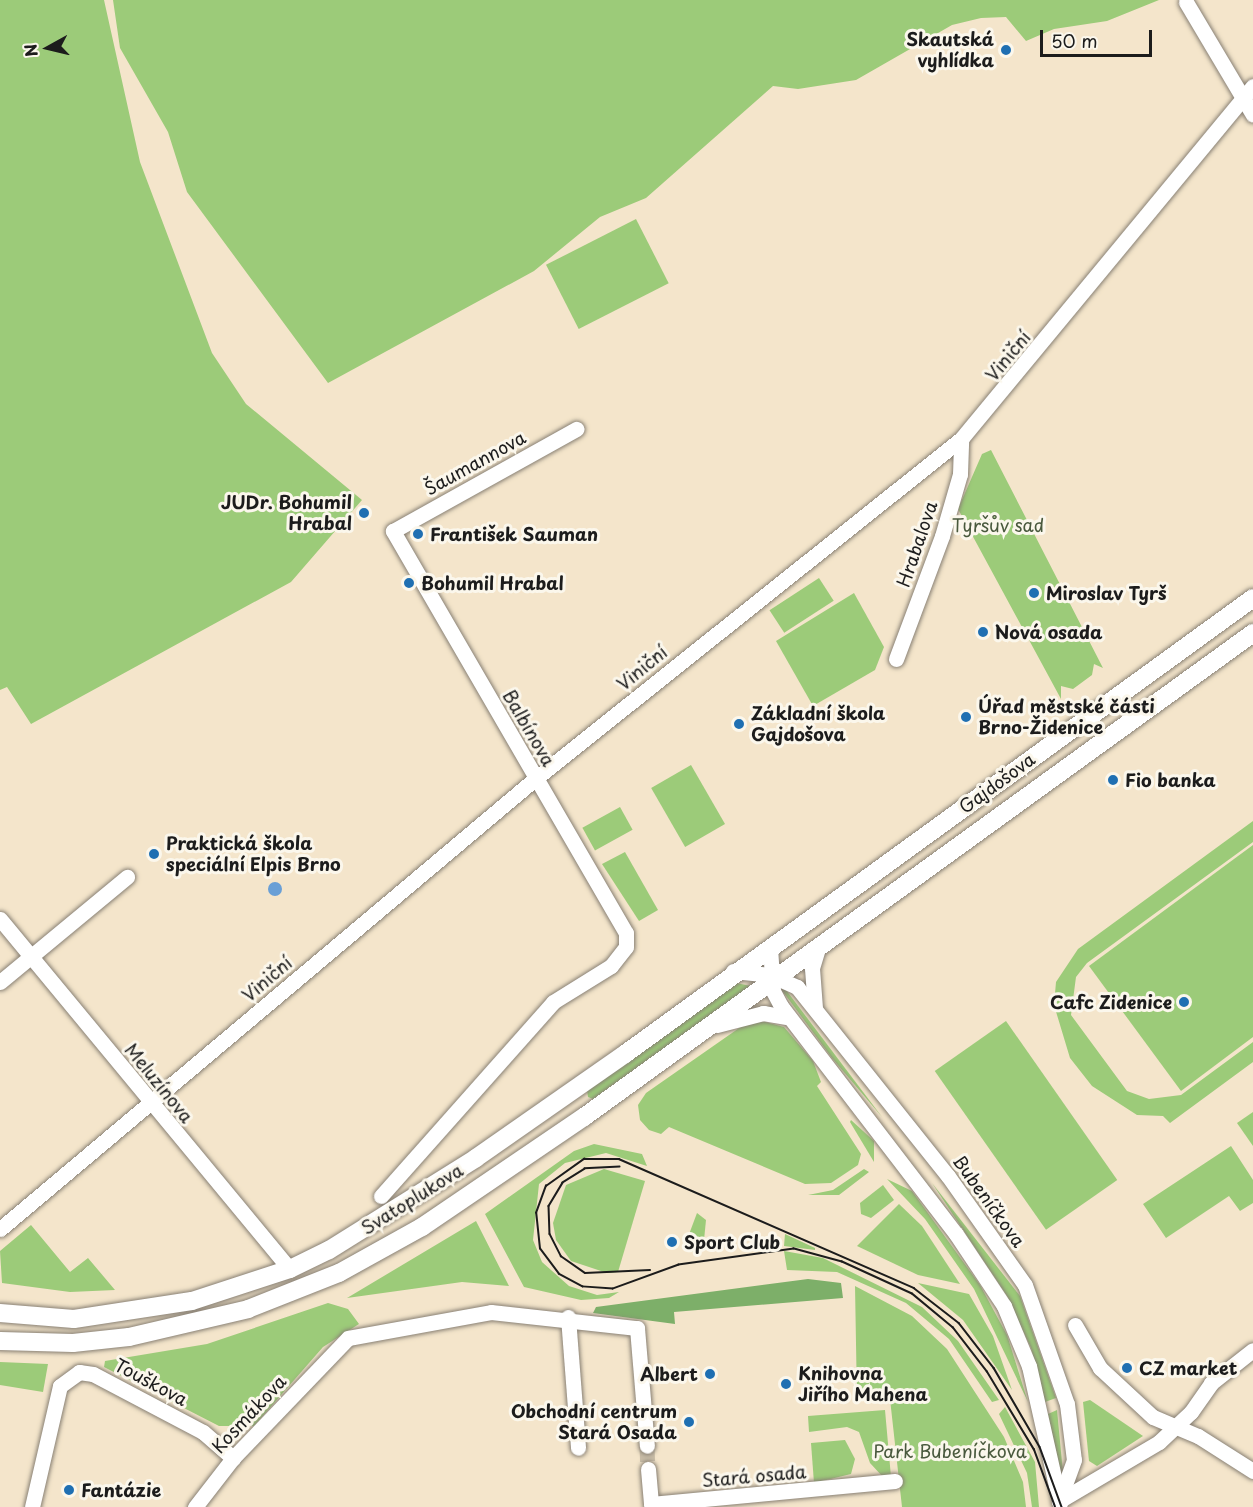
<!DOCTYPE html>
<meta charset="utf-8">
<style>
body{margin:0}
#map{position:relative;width:1253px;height:1507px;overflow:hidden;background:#f4e5cb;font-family:"Playpen Sans",sans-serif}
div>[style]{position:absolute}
.green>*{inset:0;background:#9ccb79;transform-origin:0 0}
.forest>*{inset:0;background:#7daf69}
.water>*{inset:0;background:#699fd6}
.round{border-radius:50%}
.minor-tunnel>*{height:15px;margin-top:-7.5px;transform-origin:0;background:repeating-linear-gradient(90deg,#c9bda8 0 15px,transparent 0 23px)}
.roads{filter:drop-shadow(0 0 2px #888074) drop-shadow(0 0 2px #888074)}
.minor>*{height:15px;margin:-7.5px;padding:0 7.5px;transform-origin:7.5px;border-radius:7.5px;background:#fff}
.major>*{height:18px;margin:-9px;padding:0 9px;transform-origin:9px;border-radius:9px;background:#fff}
.tram>*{height:1.5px;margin:-0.75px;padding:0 0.75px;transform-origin:0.75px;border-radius:0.75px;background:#1c1c1c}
.dots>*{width:16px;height:16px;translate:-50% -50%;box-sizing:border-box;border:3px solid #fbf7ec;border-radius:50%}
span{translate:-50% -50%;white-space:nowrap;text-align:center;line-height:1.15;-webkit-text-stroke:6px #fbf7ec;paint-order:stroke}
.poi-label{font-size:18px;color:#1c1c1c;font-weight:700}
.right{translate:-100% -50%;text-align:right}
.left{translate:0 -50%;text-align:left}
.street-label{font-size:18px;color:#1c1c1c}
.park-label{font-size:18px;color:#49593d}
.north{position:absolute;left:18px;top:18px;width:60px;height:60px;-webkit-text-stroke:4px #fbf7ec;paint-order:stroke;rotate:262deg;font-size:16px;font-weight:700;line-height:24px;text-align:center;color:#1c1c1c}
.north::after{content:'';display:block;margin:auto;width:21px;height:27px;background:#1c1c1c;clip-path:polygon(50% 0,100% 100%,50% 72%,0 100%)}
.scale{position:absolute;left:1040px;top:30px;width:112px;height:27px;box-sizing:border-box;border:3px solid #1c1c1c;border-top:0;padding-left:8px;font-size:18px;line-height:21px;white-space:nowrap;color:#1c1c1c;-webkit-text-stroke:4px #fbf7ec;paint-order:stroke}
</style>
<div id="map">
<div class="green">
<i style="clip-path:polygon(0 0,104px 0,140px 162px,212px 353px,246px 404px,362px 500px,291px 582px,31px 724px,7px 687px,0 690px)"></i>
<i style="clip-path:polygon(113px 0,1159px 0,1107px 21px,1054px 29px,1026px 41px,1006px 17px,981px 18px,952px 25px,856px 80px,798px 89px,773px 86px,646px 198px,600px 217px,534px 271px,328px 383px,187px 192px,168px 132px,120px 48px)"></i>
<i style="left:636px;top:219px;width:72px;height:101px;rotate:63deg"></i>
<i style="clip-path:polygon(991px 450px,1103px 668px,1094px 664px,1092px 675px,1073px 689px,1061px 686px,1061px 699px,958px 509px,982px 454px)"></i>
<i style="left:819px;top:578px;width:27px;height:59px;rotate:57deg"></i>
<i style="clip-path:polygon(854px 593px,884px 647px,875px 670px,813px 706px,776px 641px)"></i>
<i style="left:691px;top:765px;width:68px;height:46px;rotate:60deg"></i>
<i style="left:620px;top:807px;width:26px;height:43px;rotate:61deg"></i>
<i style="clip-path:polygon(1253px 821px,1253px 842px,1087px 963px,1076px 977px,1071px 1015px,1127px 1091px,1149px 1099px,1181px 1095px,1253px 1042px,1253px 1062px,1170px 1123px,1163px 1116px,1137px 1115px,1092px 1086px,1070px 1058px,1054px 1005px,1056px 982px,1078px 949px)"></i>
<i style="clip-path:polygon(1253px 845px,1253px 1037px,1181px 1091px,1089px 966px)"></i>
<i style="clip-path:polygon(625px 852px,658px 910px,639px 921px,602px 864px)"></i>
<i style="clip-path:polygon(736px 983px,751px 986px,593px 1099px,588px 1097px,587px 1090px)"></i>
<i style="clip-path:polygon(781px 989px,786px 990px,882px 1117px,832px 1058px)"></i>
<i style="clip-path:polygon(762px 1021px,784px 1027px,813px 1061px,821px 1082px,817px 1086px,861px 1154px,858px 1165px,831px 1183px,805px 1184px,669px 1127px,661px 1134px,649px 1130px,640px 1120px,638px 1105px,646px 1093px,742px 1026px)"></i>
<i style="left:1006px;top:1021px;width:194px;height:87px;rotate:55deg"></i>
<i style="clip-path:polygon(1253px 1112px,1253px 1146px,1237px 1123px)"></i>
<i style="clip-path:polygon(851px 1120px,874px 1141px,874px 1162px,850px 1122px)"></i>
<i style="clip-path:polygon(594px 1144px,642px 1154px,647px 1166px,606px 1153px,565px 1163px,539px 1184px,533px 1240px,542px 1262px,569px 1286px,597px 1295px,619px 1292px,609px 1298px,581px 1300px,524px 1287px,485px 1214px,574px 1151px)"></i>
<i style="clip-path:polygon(1231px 1146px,1253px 1180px,1253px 1203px,1240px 1211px,1229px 1196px,1166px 1238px,1143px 1204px)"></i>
<i style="clip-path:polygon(604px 1169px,645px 1181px,618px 1272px,607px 1273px,571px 1261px,556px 1240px,553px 1223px,566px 1185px)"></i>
<i style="clip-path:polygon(864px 1169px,869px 1172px,839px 1195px,808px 1195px,833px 1190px)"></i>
<i style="clip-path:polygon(887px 1179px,912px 1191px,980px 1285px,1007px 1335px,1028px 1402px,974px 1289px,925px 1219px)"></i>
<i style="clip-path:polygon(932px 1183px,1020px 1296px,1056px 1398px,1045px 1402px,1031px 1348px,1007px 1296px)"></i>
<i style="clip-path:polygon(883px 1185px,894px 1200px,871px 1218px,861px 1214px,860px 1203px)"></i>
<i style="clip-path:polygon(899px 1204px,922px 1226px,960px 1284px,918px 1275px,857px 1246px)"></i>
<i style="clip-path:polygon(697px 1213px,706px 1220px,703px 1250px,690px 1252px,685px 1245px)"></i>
<i style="clip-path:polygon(476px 1221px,509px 1286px,462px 1282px,347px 1298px)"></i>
<i style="clip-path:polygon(31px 1225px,70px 1272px,88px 1258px,115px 1290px,70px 1292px,2px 1283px,0 1251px)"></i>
<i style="clip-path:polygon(785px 1234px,815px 1248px,815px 1250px,784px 1246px)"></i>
<i style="clip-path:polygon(784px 1251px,823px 1258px,922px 1307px,958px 1341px,999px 1400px,992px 1402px,949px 1339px,906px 1303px,837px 1272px,787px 1270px)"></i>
<i style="clip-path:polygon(918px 1283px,969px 1294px,993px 1336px,1012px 1390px,963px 1320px)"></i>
<i style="clip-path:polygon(855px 1286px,912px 1316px,947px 1349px,1004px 1437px,1023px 1482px,1026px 1507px,902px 1507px,890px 1399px,857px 1401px)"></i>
<i style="clip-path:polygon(328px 1303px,348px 1309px,359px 1324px,323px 1347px,254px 1426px,219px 1426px,104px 1367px,105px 1361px,207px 1344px)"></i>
<i style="clip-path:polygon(0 1362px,48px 1364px,43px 1392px,0 1385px)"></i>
<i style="clip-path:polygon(1090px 1400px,1143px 1436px,1097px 1466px,1089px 1461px,1083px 1402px)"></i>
<i style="clip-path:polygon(1005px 1407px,1035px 1462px,1039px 1507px,1032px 1507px,1027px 1473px,999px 1414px)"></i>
<i style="clip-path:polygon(885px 1410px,891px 1477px,883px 1477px,870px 1463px,859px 1432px,847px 1427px,809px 1432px,808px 1416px)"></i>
<i style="clip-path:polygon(1057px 1410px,1063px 1473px,1061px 1476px,1048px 1414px)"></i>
<i style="clip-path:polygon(845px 1440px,855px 1459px,851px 1474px,814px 1483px,811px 1443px)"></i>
</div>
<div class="forest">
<i style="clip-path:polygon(808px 1279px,841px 1283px,843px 1298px,674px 1312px,675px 1324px,593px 1313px,596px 1307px)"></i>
</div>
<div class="water">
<i class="round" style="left:268px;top:882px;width:14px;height:14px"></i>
</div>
<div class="minor-tunnel">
<i style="left:647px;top:1446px;width:23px;rotate:88deg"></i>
</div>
<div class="roads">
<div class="minor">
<i style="left:1186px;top:2px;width:131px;rotate:59.3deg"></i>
<i style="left:896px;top:659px;width:131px;rotate:-69.5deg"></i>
<i style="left:942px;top:536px;width:65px;rotate:-73.8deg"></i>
<i style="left:960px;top:474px;width:35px;rotate:-88deg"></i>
<i style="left:0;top:919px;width:455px;rotate:50.4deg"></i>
<i style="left:770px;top:948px;width:43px;rotate:86deg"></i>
<i style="left:773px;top:991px;width:17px;rotate:62deg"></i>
<i style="left:781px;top:1006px;width:287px;rotate:52.5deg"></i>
<i style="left:956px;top:1234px;width:87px;rotate:56.3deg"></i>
<i style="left:1004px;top:1306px;width:65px;rotate:67.4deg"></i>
<i style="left:1029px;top:1366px;width:141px;rotate:77.3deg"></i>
<i style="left:733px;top:971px;width:37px;rotate:6deg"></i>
<i style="left:770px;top:975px;width:30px;rotate:24deg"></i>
<i style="left:797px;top:987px;width:242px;rotate:51.4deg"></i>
<i style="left:948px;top:1176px;width:133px;rotate:54.8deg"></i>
<i style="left:1025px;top:1285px;width:126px;rotate:70.6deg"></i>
<i style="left:1067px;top:1404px;width:56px;rotate:82.9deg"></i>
<i style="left:1074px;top:1460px;width:44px;rotate:110.1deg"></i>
<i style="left:0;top:982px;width:165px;rotate:-39.6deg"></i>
<i style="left:815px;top:1008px;width:40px;rotate:-94.3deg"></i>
<i style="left:812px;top:968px;width:21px;rotate:-73deg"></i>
<i style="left:717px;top:1025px;width:48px;rotate:-14.6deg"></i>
<i style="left:763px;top:1013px;width:27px;rotate:10deg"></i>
<i style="left:381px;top:1196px;width:259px;rotate:-48.4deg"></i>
<i style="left:553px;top:1002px;width:68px;rotate:-31.8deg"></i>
<i style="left:611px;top:966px;width:24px;rotate:-52deg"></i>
<i style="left:626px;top:947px;width:14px;rotate:-90deg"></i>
<i style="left:626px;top:933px;width:465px;rotate:-120.1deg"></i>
<i style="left:393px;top:531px;width:210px;rotate:-29.1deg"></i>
<i style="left:0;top:1229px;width:700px;rotate:-40.08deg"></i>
<i style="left:536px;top:778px;width:544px;rotate:-38.58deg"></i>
<i style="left:961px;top:439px;width:458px;rotate:-50.4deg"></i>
<i style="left:568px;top:1317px;width:131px;rotate:85.6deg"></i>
<i style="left:1075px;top:1325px;width:50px;rotate:59.8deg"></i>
<i style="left:1100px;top:1368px;width:72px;rotate:42.8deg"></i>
<i style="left:1153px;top:1417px;width:49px;rotate:22.9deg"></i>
<i style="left:1198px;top:1436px;width:65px;rotate:32.5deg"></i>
<i style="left:648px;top:1469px;width:35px;rotate:85deg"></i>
<i style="left:651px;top:1504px;width:245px;rotate:-5.4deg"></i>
<i style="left:1059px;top:1501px;width:116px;rotate:-30.5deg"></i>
<i style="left:1159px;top:1442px;width:44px;rotate:-43.2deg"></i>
<i style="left:1191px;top:1412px;width:35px;rotate:-55deg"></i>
<i style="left:1211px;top:1383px;width:53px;rotate:-38.2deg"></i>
<i style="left:32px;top:1507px;width:124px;rotate:-77deg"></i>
<i style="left:60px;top:1386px;width:24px;rotate:-36deg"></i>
<i style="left:79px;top:1372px;width:14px;rotate:8deg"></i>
<i style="left:93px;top:1374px;width:124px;rotate:27.8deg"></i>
<i style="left:203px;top:1432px;width:40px;rotate:41deg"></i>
<i style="left:195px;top:1507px;width:62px;rotate:-52.2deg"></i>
<i style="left:233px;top:1458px;width:166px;rotate:-46.2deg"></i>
<i style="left:348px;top:1338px;width:145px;rotate:-10.3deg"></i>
<i style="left:491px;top:1312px;width:147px;rotate:6.3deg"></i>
<i style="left:637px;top:1328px;width:118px;rotate:85.2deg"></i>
</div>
<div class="major">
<i style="left:0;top:1313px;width:74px;rotate:4.6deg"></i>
<i style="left:74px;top:1319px;width:119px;rotate:-8.7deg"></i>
<i style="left:192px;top:1301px;width:103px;rotate:-18.1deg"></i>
<i style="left:290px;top:1269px;width:43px;rotate:-26deg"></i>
<i style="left:329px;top:1250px;width:173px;rotate:-32deg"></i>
<i style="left:476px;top:1158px;width:182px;rotate:-34.9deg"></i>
<i style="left:625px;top:1054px;width:776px;rotate:-35.98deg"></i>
<i style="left:0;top:1341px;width:73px;rotate:1.6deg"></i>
<i style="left:73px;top:1343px;width:56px;rotate:-6.1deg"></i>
<i style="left:129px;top:1337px;width:122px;rotate:-13.2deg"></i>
<i style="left:248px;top:1309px;width:98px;rotate:-21.6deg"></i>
<i style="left:339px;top:1273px;width:95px;rotate:-29deg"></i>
<i style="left:422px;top:1227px;width:196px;rotate:-34.2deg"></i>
<i style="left:584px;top:1117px;width:826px;rotate:-35.88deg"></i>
</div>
</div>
<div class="tram">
<i style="left:620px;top:1167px;width:35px;rotate:177deg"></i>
<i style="left:585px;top:1169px;width:26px;rotate:148deg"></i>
<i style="left:563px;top:1183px;width:27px;rotate:121deg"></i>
<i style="left:549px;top:1206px;width:28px;rotate:88deg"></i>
<i style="left:550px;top:1234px;width:25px;rotate:63deg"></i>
<i style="left:561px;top:1256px;width:29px;rotate:35deg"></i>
<i style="left:585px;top:1273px;width:65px;rotate:-2.6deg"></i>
<i style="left:1055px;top:1507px;width:61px;rotate:-110.2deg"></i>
<i style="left:1034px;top:1450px;width:91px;rotate:-121.1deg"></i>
<i style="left:987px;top:1372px;width:56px;rotate:-127.7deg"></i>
<i style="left:953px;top:1328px;width:53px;rotate:-140.3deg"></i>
<i style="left:912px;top:1294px;width:77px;rotate:-155.4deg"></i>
<i style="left:842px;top:1262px;width:50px;rotate:-164.8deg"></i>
<i style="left:794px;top:1249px;width:116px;rotate:172.1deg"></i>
<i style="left:679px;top:1265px;width:70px;rotate:160deg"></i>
<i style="left:613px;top:1289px;width:30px;rotate:-176deg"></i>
<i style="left:583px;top:1287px;width:27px;rotate:-152deg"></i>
<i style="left:559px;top:1274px;width:31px;rotate:-127deg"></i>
<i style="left:540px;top:1249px;width:36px;rotate:-96deg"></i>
<i style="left:536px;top:1213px;width:29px;rotate:-70deg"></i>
<i style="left:546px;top:1186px;width:47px;rotate:-35.4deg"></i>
<i style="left:584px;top:1159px;width:35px"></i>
<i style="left:619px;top:1159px;width:322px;rotate:23.6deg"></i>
<i style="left:914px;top:1288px;width:57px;rotate:37.9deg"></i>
<i style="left:959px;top:1323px;width:57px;rotate:52.1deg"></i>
<i style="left:994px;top:1368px;width:91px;rotate:59.8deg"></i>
<i style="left:1040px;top:1447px;width:64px;rotate:69.9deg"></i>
</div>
<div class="dots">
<i style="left:1006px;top:50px;background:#1f6fb2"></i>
<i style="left:364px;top:513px;background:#1f6fb2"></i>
<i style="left:418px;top:534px;background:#1f6fb2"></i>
<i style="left:409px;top:583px;background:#1f6fb2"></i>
<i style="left:1034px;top:593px;background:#1f6fb2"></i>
<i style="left:983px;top:632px;background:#1f6fb2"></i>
<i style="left:966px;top:717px;background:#1f6fb2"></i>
<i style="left:739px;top:724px;background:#1f6fb2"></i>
<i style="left:1113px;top:780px;background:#1f6fb2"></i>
<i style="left:154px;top:854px;background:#1f6fb2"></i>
<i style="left:1184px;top:1002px;background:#1f6fb2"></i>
<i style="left:672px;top:1242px;background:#1f6fb2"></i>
<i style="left:1127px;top:1368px;background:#1f6fb2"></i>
<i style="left:710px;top:1374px;background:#1f6fb2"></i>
<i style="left:786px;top:1384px;background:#1f6fb2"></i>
<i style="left:689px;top:1422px;background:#1f6fb2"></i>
<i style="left:69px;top:1490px;background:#1f6fb2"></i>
</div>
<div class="poi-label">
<span class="right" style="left:994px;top:50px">Skautská<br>vyhlídka</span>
<span class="right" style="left:352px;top:513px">JUDr. Bohumil<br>Hrabal</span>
<span class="left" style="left:430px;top:534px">František Sauman</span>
<span class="left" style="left:421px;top:583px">Bohumil Hrabal</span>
<span class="left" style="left:1046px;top:593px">Miroslav Tyrš</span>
<span class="left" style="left:995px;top:632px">Nová osada</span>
<span class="left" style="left:978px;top:717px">Úřad městské části<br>Brno-Židenice</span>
<span class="left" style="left:751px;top:724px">Základní škola<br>Gajdošova</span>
<span class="left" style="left:1125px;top:780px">Fio banka</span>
<span class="left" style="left:166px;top:854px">Praktická škola<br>speciální Elpis Brno</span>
<span class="right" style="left:1172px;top:1002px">Cafc Zidenice</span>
<span class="left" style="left:684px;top:1242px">Sport Club</span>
<span class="left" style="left:1139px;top:1368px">CZ market</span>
<span class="right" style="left:698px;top:1374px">Albert</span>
<span class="left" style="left:798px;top:1384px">Knihovna<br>Jiřího Mahena</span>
<span class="right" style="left:677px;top:1422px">Obchodní centrum<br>Stará Osada</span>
<span class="left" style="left:81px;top:1490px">Fantázie</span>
</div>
<div class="street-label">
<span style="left:1008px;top:356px;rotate:-50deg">Viniční</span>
<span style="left:475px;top:463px;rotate:-29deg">Šaumannova</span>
<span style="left:917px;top:544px;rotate:-71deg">Hrabalova</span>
<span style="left:642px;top:668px;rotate:-39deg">Viniční</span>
<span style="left:529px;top:728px;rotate:60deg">Balbínova</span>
<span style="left:997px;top:783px;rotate:-36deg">Gajdošova</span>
<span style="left:267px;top:979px;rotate:-40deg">Viniční</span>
<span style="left:159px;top:1083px;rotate:51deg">Meluzínova</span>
<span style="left:412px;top:1199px;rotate:-32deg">Svatoplukova</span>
<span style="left:989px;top:1201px;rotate:54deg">Bubeníčkova</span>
<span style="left:151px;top:1382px;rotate:28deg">Touškova</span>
<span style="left:249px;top:1414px;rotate:-47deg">Kosmákova</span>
<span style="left:754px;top:1476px;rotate:-5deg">Stará osada</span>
</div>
<div class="park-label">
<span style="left:998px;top:525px">Tyršův sad</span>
<span style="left:950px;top:1451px">Park Bubeníčkova</span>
</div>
<div class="north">N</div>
<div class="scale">50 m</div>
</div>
